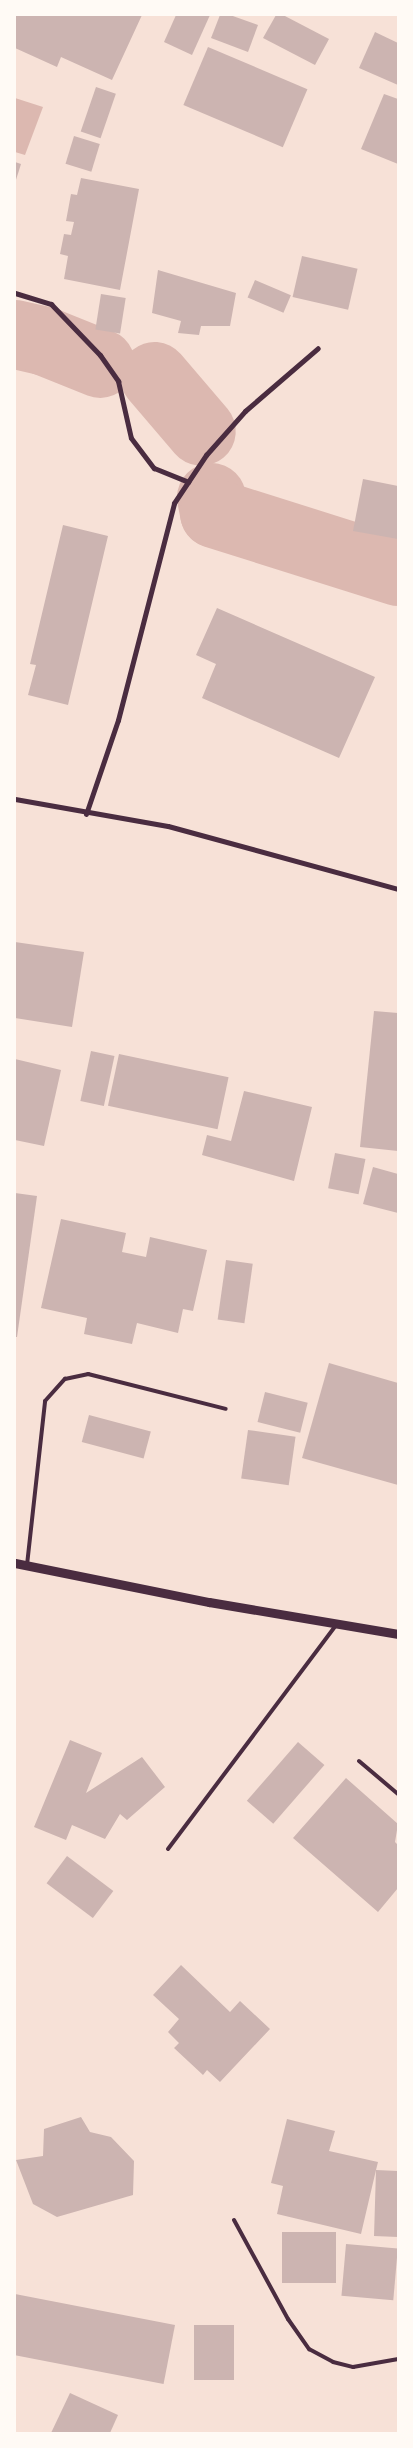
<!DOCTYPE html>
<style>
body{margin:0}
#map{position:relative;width:413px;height:2448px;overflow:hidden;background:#f7e1d7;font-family:"Open Sans",sans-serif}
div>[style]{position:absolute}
.water>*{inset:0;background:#dcb8b0}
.river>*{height:69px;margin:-34.5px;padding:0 34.5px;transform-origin:34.5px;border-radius:34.5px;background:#dcb8b0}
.building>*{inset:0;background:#ccb4b1;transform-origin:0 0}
.service>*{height:4px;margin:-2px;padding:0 2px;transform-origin:2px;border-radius:2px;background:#4a2c40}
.minor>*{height:5px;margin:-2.5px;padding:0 2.5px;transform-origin:2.5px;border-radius:2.5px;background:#4a2c40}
.tertiary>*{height:9px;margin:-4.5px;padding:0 4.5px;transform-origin:4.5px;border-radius:4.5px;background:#4a2c40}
span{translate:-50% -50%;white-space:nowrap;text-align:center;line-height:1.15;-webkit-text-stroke:4px #fffaf5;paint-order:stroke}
.frame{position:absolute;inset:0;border:16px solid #fffaf5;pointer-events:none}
</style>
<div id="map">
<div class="water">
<i style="clip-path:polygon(15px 98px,43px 107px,25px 155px,15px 152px)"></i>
</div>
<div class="river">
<i style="left:15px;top:334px;width:31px;rotate:13deg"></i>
<i style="left:45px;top:341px;width:59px;rotate:21.8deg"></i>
<i style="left:154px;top:376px;width:72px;rotate:49.5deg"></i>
<i style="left:211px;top:497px;width:16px;rotate:79deg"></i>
<i style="left:214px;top:513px;width:193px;rotate:17.5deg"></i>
</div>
<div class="building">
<i style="clip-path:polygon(15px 15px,142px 15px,112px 80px,61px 57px,57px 67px,15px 48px)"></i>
<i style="clip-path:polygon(176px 15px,210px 15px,192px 55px,164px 42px)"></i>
<i style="clip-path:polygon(220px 15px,230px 15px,258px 25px,248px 52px,211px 38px)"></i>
<i style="clip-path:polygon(276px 15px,283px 15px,329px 39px,315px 65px,263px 38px)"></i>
<i style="clip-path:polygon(375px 32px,398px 43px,398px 85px,359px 68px)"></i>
<i style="left:208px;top:47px;width:108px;height:63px;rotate:23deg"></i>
<i style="left:96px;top:87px;width:21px;height:47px;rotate:19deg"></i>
<i style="clip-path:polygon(384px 94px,398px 99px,398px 164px,361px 149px)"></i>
<i style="left:74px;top:136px;width:27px;height:29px;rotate:17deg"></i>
<i style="clip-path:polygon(15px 162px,21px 164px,15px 183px)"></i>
<i style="clip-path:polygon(81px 178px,139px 189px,120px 290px,64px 279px,68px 256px,60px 254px,64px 234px,71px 235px,74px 222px,66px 221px,71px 194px,77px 195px)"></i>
<i style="left:302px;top:256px;width:57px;height:42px;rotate:13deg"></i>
<i style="clip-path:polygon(158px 270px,236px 293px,230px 326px,201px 326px,199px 335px,178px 333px,181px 321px,152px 313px)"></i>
<i style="left:255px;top:280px;width:39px;height:19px;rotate:23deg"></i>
<i style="left:101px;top:294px;width:25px;height:36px;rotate:9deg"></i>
<i style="clip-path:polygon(363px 479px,398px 486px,398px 539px,353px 531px)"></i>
<i style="clip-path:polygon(63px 525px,108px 536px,68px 705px,28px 695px,36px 665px,30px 664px)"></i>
<i style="clip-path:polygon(217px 608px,375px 677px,339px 758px,202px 698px,216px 664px,196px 655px)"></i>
<i style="clip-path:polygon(15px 942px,84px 952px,72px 1027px,15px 1018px)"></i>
<i style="clip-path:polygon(374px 1011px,398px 1013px,398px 1151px,360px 1147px)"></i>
<i style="left:91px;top:1051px;width:24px;height:51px;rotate:12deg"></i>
<i style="left:119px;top:1054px;width:112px;height:53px;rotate:12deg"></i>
<i style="clip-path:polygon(15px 1059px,61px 1070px,44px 1146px,15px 1140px)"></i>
<i style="clip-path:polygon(244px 1091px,312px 1107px,294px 1181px,202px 1155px,207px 1135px,231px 1141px)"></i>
<i style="left:335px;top:1153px;width:31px;height:36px;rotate:11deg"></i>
<i style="clip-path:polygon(373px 1167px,398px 1174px,398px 1213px,363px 1204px)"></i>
<i style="clip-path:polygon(15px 1193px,37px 1196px,17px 1337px,15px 1337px)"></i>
<i style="clip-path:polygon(61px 1219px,126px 1233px,122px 1252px,146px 1257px,150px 1237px,207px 1250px,193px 1311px,183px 1309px,178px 1333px,137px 1323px,132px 1344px,84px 1334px,87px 1318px,41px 1308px)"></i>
<i style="left:226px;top:1260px;width:27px;height:60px;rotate:8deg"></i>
<i style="clip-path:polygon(329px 1363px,398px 1383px,398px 1485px,302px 1458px)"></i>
<i style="left:265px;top:1392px;width:44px;height:31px;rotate:14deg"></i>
<i style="left:89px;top:1415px;width:64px;height:28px;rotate:15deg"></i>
<i style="left:248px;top:1430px;width:48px;height:49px;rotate:8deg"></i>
<i style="clip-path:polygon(70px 1740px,102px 1753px,86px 1793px,142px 1757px,165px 1787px,127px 1820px,120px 1814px,105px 1839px,72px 1825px,66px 1840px,34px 1827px)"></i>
<i style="left:298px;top:1742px;width:35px;height:78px;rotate:41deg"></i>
<i style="clip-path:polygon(346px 1778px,398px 1824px,395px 1842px,398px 1845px,398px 1888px,378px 1912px,293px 1838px)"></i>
<i style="left:67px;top:1856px;width:58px;height:34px;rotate:37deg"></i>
<i style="clip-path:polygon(181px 1965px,230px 2012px,240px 2001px,270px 2029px,220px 2082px,207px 2070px,203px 2075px,174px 2048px,179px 2043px,168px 2032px,179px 2019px,153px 1995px)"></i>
<i style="clip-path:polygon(81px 2117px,90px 2132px,111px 2137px,134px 2161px,133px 2195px,57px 2217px,33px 2204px,16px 2160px,43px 2156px,44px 2129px)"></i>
<i style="clip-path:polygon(287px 2119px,335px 2131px,329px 2151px,378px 2162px,376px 2170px,398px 2171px,398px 2237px,374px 2236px,376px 2170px,361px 2234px,277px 2214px,283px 2186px,271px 2183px)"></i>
<i style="left:336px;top:2232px;width:51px;height:54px;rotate:90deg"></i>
<i style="left:346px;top:2244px;width:52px;height:52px;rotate:5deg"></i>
<i style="left:15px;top:2294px;width:163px;height:60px;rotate:11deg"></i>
<i style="left:234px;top:2325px;width:55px;height:40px;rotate:90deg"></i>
<i style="clip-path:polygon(70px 2393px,118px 2415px,110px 2433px,51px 2433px)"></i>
</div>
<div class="service">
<i style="left:27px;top:1565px;width:165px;rotate:-83.7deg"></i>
<i style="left:45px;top:1401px;width:30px;rotate:-48deg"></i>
<i style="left:65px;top:1379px;width:24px;rotate:-12deg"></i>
<i style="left:88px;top:1374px;width:142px;rotate:14.2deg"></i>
<i style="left:359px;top:1761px;width:51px;rotate:40.2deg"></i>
<i style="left:168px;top:1849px;width:281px;rotate:-53.1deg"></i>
<i style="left:234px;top:2220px;width:113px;rotate:61.4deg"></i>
<i style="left:288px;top:2319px;width:37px;rotate:55deg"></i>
<i style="left:309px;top:2349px;width:27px;rotate:28deg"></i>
<i style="left:333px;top:2362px;width:21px;rotate:14deg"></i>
<i style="left:353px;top:2367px;width:46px;rotate:-10.1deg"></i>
</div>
<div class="minor">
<i style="left:15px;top:293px;width:38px;rotate:17deg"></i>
<i style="left:51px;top:304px;width:71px;rotate:46.1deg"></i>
<i style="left:100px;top:355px;width:32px;rotate:55deg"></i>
<i style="left:118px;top:381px;width:58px;rotate:77.2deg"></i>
<i style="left:131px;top:438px;width:38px;rotate:53deg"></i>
<i style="left:154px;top:468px;width:37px;rotate:22deg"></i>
<i style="left:15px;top:799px;width:155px;rotate:10deg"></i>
<i style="left:168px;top:826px;width:238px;rotate:15.3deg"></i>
<i style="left:86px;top:814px;width:99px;rotate:-71.2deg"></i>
<i style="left:118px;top:720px;width:224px;rotate:-75.5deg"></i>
<i style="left:174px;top:503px;width:58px;rotate:-56.3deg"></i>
<i style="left:206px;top:455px;width:59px;rotate:-48.4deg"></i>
<i style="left:245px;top:411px;width:96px;rotate:-40.8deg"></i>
</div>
<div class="tertiary">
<i style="left:15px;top:1563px;width:198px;rotate:11.4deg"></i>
<i style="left:209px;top:1602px;width:192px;rotate:9.6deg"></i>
</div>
<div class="frame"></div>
</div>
